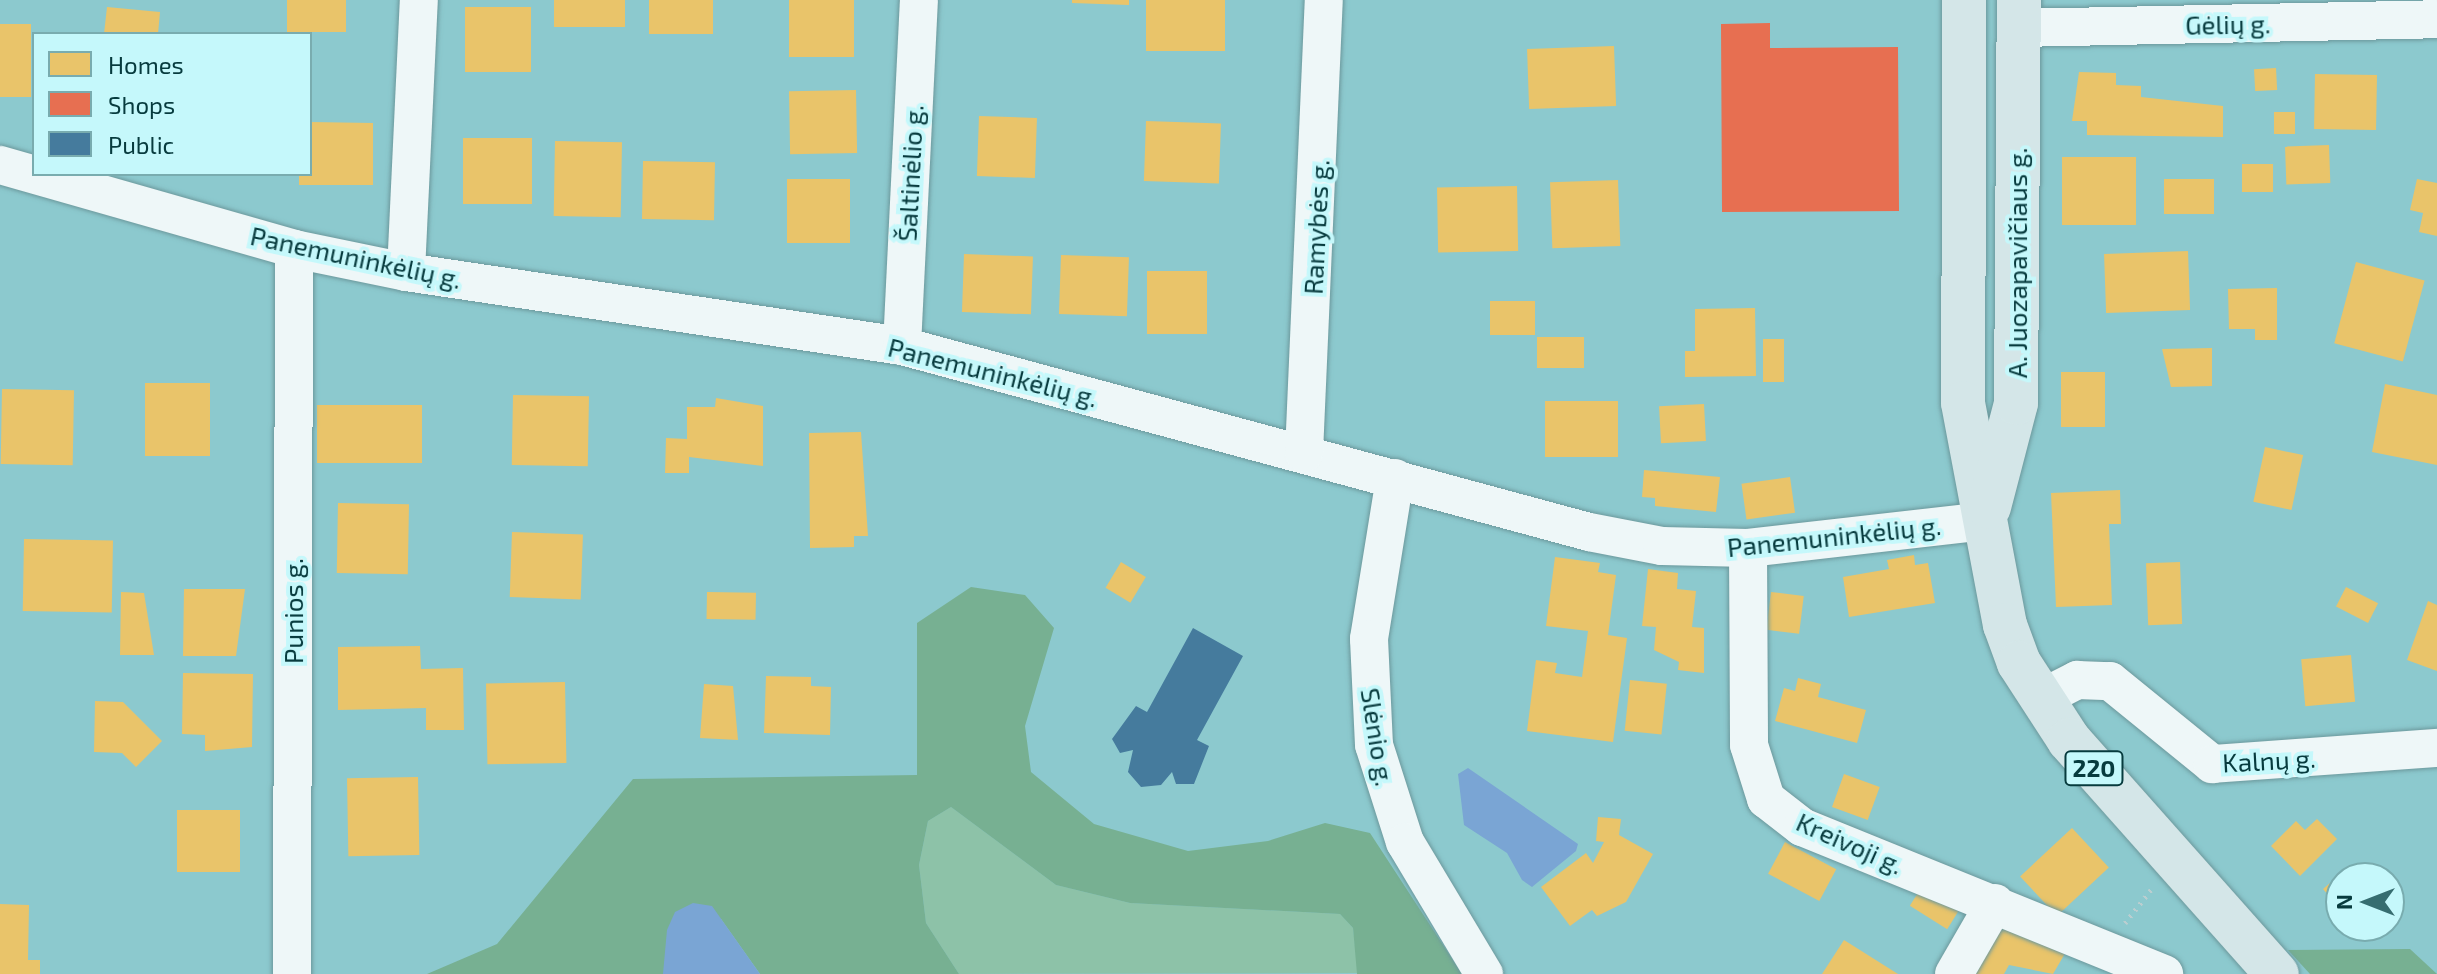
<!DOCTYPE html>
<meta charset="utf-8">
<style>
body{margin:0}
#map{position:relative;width:2437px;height:974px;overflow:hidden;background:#8cc9ce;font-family:"Exo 2",sans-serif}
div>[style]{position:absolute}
.green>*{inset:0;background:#8dc2a8}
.forest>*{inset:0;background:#77b092}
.water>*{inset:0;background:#7aa5d4}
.homes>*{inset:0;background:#e9c46a;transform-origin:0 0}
.shops>*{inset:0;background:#e76f51}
.public>*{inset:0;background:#457b9d}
.path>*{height:5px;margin-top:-2.5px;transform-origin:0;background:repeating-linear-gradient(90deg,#baced0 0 2px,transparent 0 8px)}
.roads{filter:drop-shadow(0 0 2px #6c989c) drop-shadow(0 0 2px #6c989c)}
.street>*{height:38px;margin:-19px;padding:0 19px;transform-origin:19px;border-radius:19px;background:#eef7f8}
.primary>*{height:44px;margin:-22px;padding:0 22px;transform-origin:22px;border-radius:22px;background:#d4e6e8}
span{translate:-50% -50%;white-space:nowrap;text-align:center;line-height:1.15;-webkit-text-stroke:8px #c5f8fb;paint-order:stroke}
.shield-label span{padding:2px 6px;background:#c5f8fb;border:2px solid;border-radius:6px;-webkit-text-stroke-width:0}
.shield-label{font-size:24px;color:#073b3e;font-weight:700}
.street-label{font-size:26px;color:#073b3e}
.legend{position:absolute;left:32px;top:32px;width:280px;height:144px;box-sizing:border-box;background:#c5f8fb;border:2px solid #79acaf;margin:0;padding:10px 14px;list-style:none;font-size:24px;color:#073b3e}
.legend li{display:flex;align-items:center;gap:16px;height:40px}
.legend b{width:40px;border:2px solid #79acaf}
.north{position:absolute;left:2325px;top:862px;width:80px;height:80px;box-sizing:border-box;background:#c5f8fb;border:2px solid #79acaf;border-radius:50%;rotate:270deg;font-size:22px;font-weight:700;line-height:32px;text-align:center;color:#073b3e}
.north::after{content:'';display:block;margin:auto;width:28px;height:36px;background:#366d70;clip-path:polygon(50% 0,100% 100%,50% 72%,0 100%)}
</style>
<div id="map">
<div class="green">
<i style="clip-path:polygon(951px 807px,1056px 885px,1130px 903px,1340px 914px,1353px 928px,1358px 973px,959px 974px,926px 923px,919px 865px,928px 821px)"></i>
</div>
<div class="forest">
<i style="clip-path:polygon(971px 587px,1025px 595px,1054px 628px,1025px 726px,1031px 772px,1094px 824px,1188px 851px,1268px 841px,1325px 823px,1370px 833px,1462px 974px,1357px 974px,1353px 928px,1340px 914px,1130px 903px,1056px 885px,951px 807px,928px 821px,919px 865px,926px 923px,959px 974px,760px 974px,721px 919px,663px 974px,427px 974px,497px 944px,633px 779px,917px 775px,917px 623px)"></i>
<i style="clip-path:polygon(2410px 949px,2437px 974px,2310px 974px,2288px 950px)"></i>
</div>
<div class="water">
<i style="clip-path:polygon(1468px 768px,1578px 844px,1576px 851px,1532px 887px,1522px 880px,1507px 853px,1464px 825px,1458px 774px)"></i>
<i style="clip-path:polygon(693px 903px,712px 906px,760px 974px,663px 974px,667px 930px,675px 912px)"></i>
</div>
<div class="homes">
<i style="left:287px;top:0;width:59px;height:32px"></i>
<i style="left:554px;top:0;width:71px;height:27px"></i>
<i style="left:649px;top:0;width:64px;height:34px"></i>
<i style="left:789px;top:0;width:65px;height:57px"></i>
<i style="clip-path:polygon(1072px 0,1129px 0,1129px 5px,1072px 3px)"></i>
<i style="left:1146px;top:0;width:79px;height:51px"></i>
<i style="clip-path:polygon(107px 7px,160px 12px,158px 34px,104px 34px)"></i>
<i style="left:465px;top:7px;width:66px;height:65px"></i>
<i style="left:0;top:24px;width:31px;height:73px"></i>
<i style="left:1614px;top:46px;width:60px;height:87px;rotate:88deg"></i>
<i style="left:2276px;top:68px;width:22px;height:22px;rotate:87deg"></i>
<i style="clip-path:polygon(2079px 72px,2116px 73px,2116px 85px,2141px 86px,2141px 97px,2223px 106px,2223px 137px,2087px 135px,2087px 121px,2072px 121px)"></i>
<i style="left:2315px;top:74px;width:62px;height:55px;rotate:1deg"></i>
<i style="left:856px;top:90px;width:63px;height:67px;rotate:89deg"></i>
<i style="left:2295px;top:112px;width:22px;height:21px;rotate:90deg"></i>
<i style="left:979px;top:116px;width:58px;height:60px;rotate:2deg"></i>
<i style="left:1146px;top:121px;width:75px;height:60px;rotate:2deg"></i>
<i style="clip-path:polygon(310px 122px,373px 123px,373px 185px,299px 185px,299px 174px,310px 174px)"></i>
<i style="left:463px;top:138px;width:69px;height:66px"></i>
<i style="left:555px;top:141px;width:67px;height:75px;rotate:1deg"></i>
<i style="left:2329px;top:145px;width:38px;height:44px;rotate:88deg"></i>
<i style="left:2062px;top:157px;width:74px;height:68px"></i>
<i style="left:643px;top:161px;width:72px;height:58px;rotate:1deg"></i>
<i style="left:2242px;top:164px;width:31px;height:28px"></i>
<i style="left:787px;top:179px;width:63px;height:64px"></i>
<i style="left:2164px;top:179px;width:50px;height:35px"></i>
<i style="clip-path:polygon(2417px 179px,2437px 183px,2437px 236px,2419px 232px,2423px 213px,2410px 210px)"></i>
<i style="left:1618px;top:180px;width:66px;height:68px;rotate:88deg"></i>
<i style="left:1517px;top:186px;width:65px;height:80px;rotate:89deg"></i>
<i style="left:2188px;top:251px;width:59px;height:84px;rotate:88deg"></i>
<i style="left:964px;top:254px;width:69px;height:58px;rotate:2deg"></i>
<i style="left:1061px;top:255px;width:68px;height:59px;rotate:2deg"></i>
<i style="left:2356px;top:262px;width:71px;height:84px;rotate:15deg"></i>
<i style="left:1147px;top:271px;width:60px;height:63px"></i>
<i style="clip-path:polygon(2277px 288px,2277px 340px,2255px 340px,2255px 329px,2229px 329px,2228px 289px)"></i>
<i style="left:1535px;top:301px;width:34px;height:45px;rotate:90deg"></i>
<i style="clip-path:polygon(1755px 308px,1756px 376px,1685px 377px,1685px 351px,1695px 351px,1695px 309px)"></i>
<i style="left:1584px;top:337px;width:31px;height:47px;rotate:90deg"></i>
<i style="left:1763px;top:339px;width:21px;height:43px"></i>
<i style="clip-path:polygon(2212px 348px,2212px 386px,2171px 387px,2162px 349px)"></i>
<i style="left:2061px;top:372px;width:44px;height:55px"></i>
<i style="left:145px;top:383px;width:65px;height:73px"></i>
<i style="clip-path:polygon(2385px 384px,2437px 395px,2437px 465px,2372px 452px)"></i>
<i style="left:2px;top:389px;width:72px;height:75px;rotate:1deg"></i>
<i style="left:513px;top:395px;width:76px;height:70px;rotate:1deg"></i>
<i style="clip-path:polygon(716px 398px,763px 406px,763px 466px,689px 457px,689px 473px,665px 473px,666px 438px,687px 439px,687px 407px,715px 407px)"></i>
<i style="left:1545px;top:401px;width:73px;height:56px"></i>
<i style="left:1704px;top:404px;width:37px;height:45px;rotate:87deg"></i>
<i style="left:317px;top:405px;width:105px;height:58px"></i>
<i style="clip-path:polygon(861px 432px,868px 536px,854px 536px,854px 547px,810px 548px,809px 433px)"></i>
<i style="left:2265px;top:447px;width:39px;height:56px;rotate:12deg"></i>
<i style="clip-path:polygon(1644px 470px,1720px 477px,1716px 512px,1655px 506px,1655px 498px,1642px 497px)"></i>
<i style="left:1790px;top:477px;width:36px;height:49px;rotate:82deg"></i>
<i style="clip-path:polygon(2120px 490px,2121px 524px,2109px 524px,2112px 605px,2056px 607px,2051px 493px)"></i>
<i style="left:338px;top:503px;width:71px;height:70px;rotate:1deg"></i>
<i style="left:512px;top:532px;width:71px;height:65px;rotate:2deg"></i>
<i style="left:24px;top:539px;width:89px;height:72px;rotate:1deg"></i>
<i style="clip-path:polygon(1914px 555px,1915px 565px,1928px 563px,1935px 603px,1849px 617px,1843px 577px,1889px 569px,1887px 560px)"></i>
<i style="clip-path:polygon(1555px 557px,1600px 563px,1598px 572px,1616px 575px,1608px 635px,1627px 638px,1613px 742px,1527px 731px,1536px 660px,1557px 663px,1555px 673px,1582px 677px,1588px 631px,1546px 626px)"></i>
<i style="left:1121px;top:562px;width:29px;height:30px;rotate:31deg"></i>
<i style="left:2180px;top:562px;width:62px;height:34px;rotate:88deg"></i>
<i style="clip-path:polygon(1648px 569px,1678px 573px,1677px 589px,1696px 591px,1692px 627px,1704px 628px,1704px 673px,1678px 670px,1679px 662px,1654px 650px,1656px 627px,1642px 626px)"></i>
<i style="left:2346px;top:587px;width:36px;height:22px;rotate:27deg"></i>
<i style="clip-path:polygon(184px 589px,245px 589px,236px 656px,183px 656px)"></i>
<i style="clip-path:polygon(121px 592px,144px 593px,154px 655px,120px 655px)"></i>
<i style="left:707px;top:592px;width:49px;height:27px;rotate:1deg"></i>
<i style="left:1771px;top:592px;width:33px;height:38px;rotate:7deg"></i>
<i style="clip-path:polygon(2428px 601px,2437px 605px,2437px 671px,2407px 660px)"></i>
<i style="clip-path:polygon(420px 646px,421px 669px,463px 668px,464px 730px,426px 730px,426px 708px,338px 710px,338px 647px)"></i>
<i style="left:2351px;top:655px;width:47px;height:50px;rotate:85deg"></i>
<i style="clip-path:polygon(183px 673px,253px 674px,252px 747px,205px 751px,205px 735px,182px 734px)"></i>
<i style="clip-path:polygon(766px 676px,811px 677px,811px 686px,831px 687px,830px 735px,764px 733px)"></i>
<i style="clip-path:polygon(1798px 678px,1821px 684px,1818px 697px,1866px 710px,1857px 743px,1775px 721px,1784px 688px,1795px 691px)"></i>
<i style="left:1630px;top:680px;width:37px;height:51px;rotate:6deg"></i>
<i style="left:565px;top:682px;width:81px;height:79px;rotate:89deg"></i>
<i style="clip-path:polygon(704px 684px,733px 686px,738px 740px,700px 738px)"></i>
<i style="clip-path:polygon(95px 701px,123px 702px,162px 741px,136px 767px,122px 753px,94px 752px)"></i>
<i style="left:1844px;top:774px;width:38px;height:35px;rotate:20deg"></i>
<i style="left:418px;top:777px;width:78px;height:71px;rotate:89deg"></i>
<i style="left:177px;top:810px;width:63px;height:62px"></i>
<i style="clip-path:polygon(1598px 817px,1621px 819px,1619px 835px,1653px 854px,1626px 902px,1597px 916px,1592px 910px,1570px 926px,1541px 887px,1586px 853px,1593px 863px,1604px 842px,1596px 841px)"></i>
<i style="clip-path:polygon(2317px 819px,2337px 839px,2300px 876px,2271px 846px,2296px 821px,2305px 830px)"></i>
<i style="left:2072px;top:828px;width:54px;height:71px;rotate:47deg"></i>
<i style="left:1785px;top:842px;width:58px;height:36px;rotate:28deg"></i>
<i style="clip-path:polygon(2343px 872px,2349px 878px,2341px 878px,2341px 910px,2323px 889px)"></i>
<i style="left:1921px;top:888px;width:44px;height:21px;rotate:32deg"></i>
<i style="clip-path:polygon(0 904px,29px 905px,28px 960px,40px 960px,40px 974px,0 974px)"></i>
<i style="clip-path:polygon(1998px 916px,2067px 950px,2053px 974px,2009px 965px,2004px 974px,1965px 974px)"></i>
<i style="clip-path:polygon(1844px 940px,1898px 974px,1822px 974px)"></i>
</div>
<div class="shops">
<i style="clip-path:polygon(1770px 23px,1770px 48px,1898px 47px,1899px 211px,1722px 212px,1721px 24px)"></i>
</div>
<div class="public">
<i style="clip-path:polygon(1193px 628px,1243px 656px,1197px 740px,1209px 746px,1194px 784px,1176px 784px,1172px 772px,1161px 785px,1141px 787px,1128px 772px,1133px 750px,1120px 753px,1112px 739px,1136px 706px,1147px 712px)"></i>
</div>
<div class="path">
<i style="left:2125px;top:923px;width:46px;rotate:-52.1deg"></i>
</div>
<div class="roads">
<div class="street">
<i style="left:2018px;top:28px;width:419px;rotate:-1.2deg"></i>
<i style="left:0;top:165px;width:306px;rotate:15.9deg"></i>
<i style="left:294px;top:249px;width:114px;rotate:11.6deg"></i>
<i style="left:406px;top:272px;width:501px;rotate:8.49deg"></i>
<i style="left:902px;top:346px;width:712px;rotate:15.15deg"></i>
<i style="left:1589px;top:532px;width:74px;rotate:10.9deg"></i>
<i style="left:1662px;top:546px;width:86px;rotate:1.3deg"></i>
<i style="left:1748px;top:548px;width:240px;rotate:-6.5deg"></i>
<i style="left:406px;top:272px;width:272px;rotate:-87.3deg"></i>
<i style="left:902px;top:346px;width:346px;rotate:-87.2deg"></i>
<i style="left:1304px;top:453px;width:453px;rotate:-87.5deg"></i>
<i style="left:1395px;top:478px;width:163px;rotate:99.2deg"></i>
<i style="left:1369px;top:639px;width:106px;rotate:87.3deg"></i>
<i style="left:1374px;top:745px;width:102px;rotate:72.3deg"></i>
<i style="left:1405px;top:842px;width:154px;rotate:59.1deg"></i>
<i style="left:1748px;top:548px;width:197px;rotate:89.7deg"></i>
<i style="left:1749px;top:745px;width:57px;rotate:72.5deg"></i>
<i style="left:1766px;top:799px;width:46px;rotate:37.9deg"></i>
<i style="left:1802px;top:827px;width:391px;rotate:22.1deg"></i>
<i style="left:2040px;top:699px;width:42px;rotate:-27.2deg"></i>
<i style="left:2077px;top:680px;width:33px;rotate:2deg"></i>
<i style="left:2110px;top:681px;width:132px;rotate:39.1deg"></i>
<i style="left:2212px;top:764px;width:226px;rotate:-4.1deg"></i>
<i style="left:292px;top:974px;width:725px;rotate:-89.84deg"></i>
<i style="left:1954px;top:974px;width:82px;rotate:-60deg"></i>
</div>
<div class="primary">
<i style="left:1964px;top:0;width:403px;rotate:90.1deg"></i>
<i style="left:1963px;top:403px;width:226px;rotate:79.3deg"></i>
<i style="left:2005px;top:625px;width:40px;rotate:69.8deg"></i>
<i style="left:2019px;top:663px;width:92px;rotate:57deg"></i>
<i style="left:2069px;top:740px;width:313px;rotate:48.4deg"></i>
<i style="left:1989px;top:507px;width:107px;rotate:-75.4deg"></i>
<i style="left:2016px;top:403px;width:403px;rotate:-89.6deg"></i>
</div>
</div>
<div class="shield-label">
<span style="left:2094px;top:768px">220</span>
</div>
<div class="street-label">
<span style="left:2228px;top:24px;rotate:-1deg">Gėlių g.</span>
<span style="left:910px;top:173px;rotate:-87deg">Šaltinėlio g.</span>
<span style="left:1316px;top:227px;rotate:-87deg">Ramybės g.</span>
<span style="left:356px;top:257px;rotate:12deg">Panemuninkėlių g.</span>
<span style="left:2017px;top:263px;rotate:-90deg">A. Juozapavičiaus g.</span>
<span style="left:993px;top:372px;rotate:14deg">Panemuninkėlių g.</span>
<span style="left:1834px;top:536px;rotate:-6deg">Panemuninkėlių g.</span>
<span style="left:293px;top:611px;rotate:-90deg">Punios g.</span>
<span style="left:1378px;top:737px;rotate:81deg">Slėnio g.</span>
<span style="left:2269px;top:760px;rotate:-3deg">Kalnų g.</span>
<span style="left:1850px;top:843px;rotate:24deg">Kreivoji g.</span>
</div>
<ul class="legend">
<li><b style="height:22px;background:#e9c46a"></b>Homes</li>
<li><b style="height:22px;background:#e76f51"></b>Shops</li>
<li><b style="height:22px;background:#457b9d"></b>Public</li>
</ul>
<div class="north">N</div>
</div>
